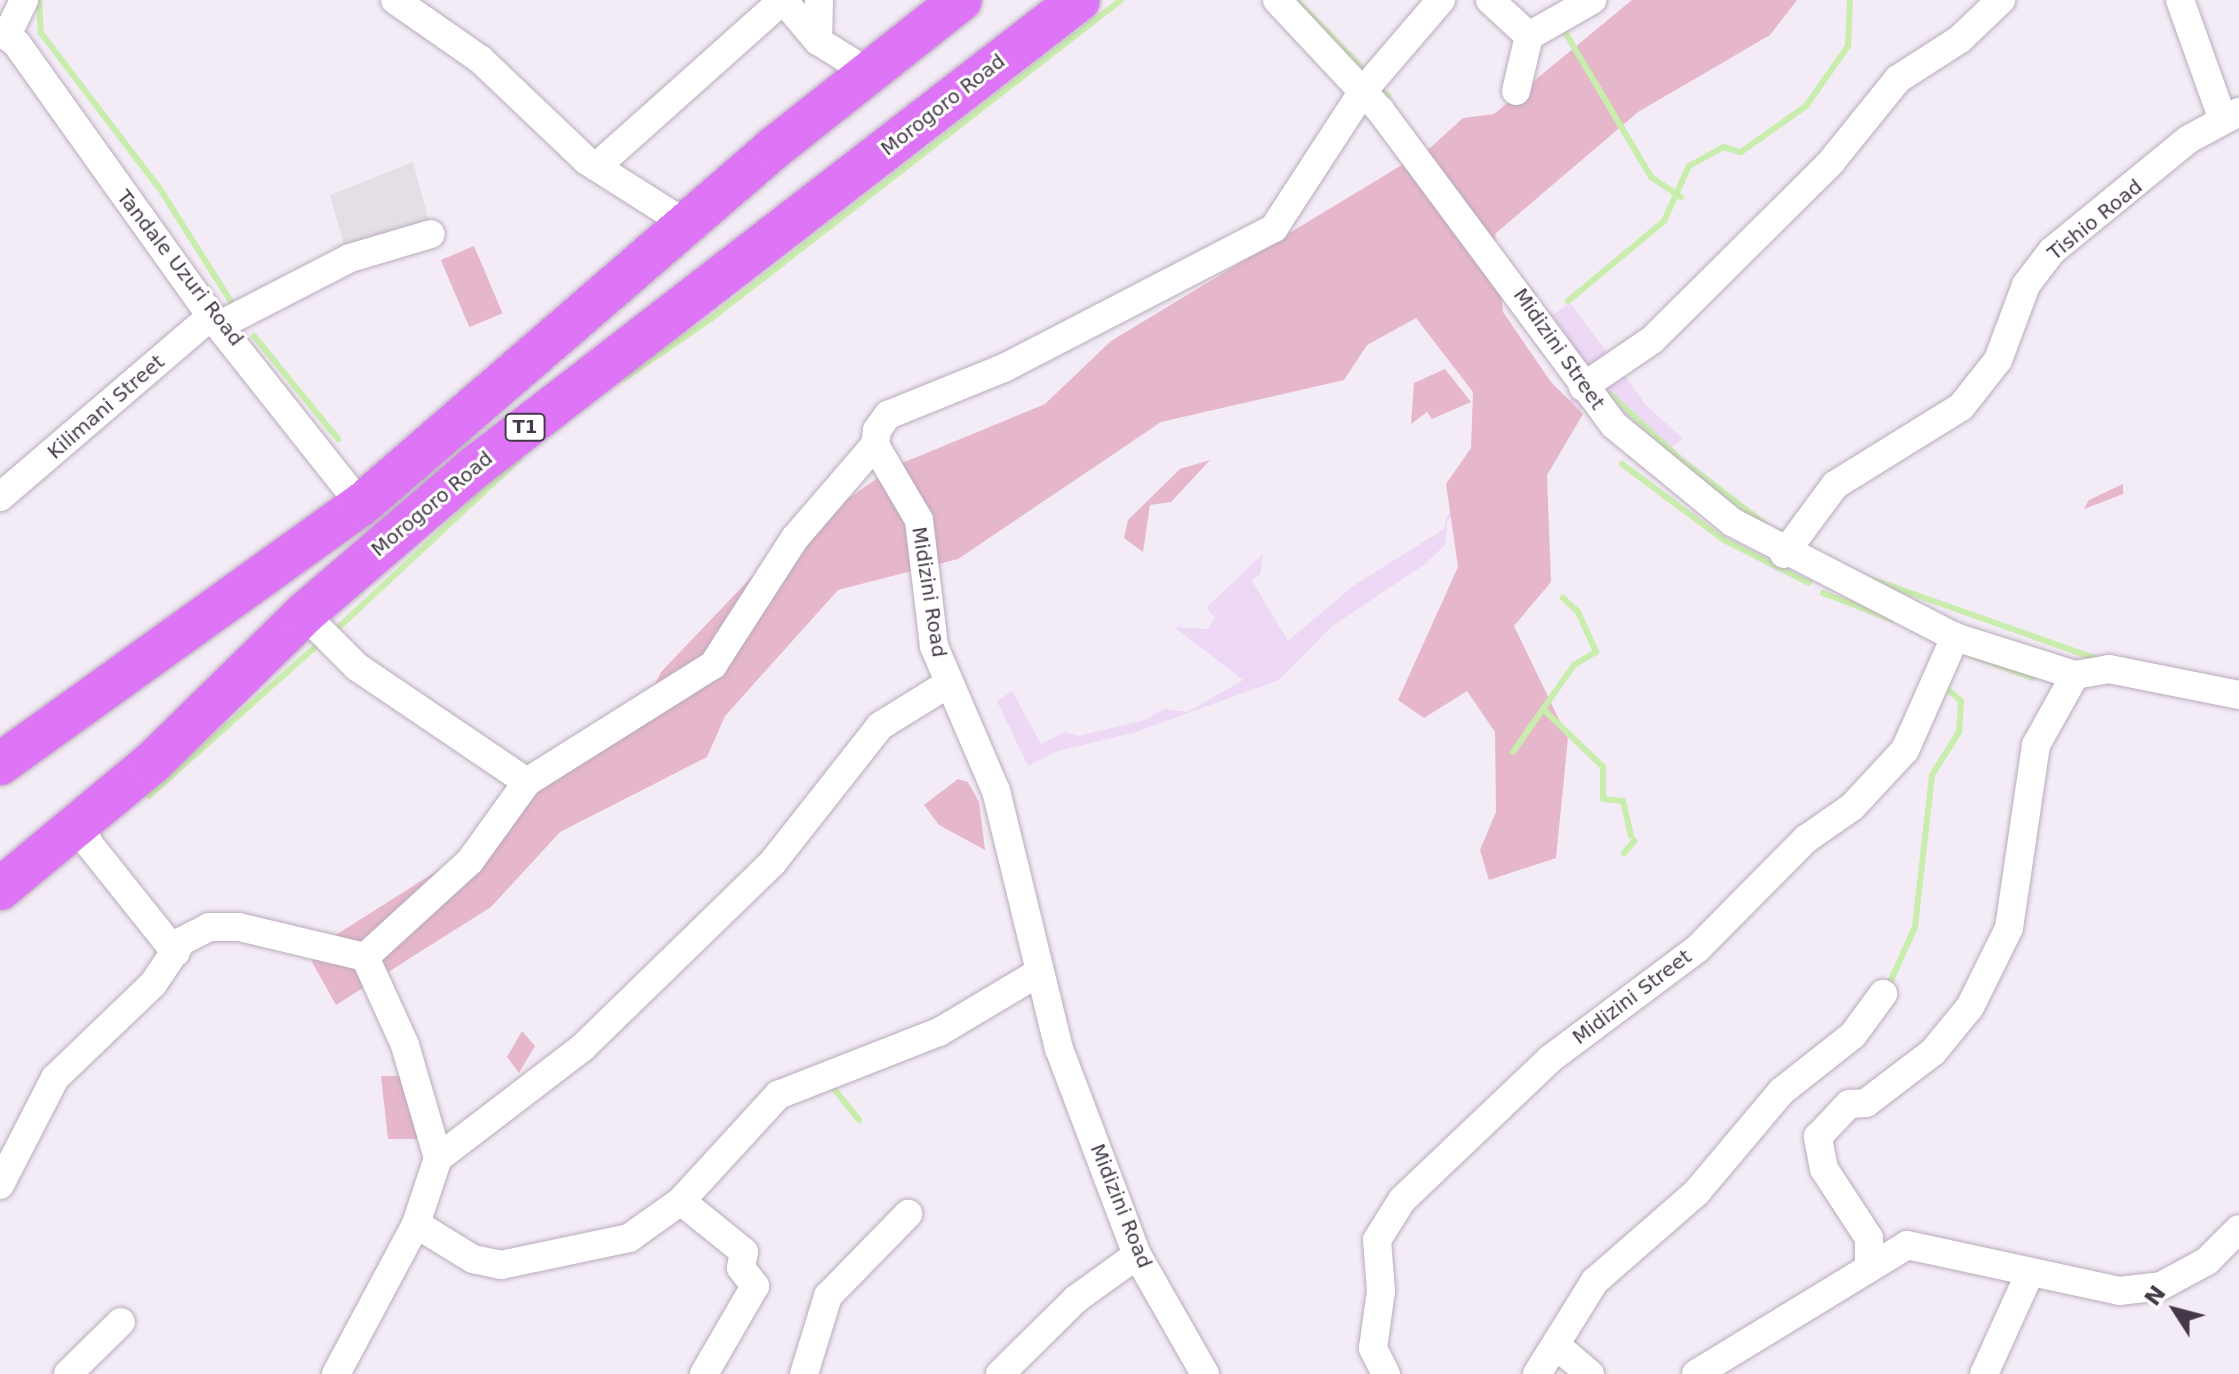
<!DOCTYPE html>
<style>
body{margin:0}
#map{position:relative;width:2239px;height:1374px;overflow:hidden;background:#f3ebf5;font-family:"DejaVu Sans",sans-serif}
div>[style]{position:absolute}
.commercial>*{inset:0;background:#edd8f5}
.green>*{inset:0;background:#e6b7ca;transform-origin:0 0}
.parking>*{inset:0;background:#e3dfe4}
.stream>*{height:6px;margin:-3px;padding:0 3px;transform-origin:3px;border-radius:3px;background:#c9edac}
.roads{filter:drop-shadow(0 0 2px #b9abbd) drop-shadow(0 0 2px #b9abbd)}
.minor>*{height:28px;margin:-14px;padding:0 14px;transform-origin:14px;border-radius:14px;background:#fff}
.highway>*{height:42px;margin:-21px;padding:0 21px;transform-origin:21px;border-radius:21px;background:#de75f6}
span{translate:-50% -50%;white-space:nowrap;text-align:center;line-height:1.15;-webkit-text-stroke:6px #fff;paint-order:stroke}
.shield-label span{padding:2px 6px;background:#fff;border:2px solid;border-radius:6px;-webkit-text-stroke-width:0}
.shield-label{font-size:18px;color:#453949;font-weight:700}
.street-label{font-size:20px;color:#453949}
.north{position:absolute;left:2135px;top:1270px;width:80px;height:80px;-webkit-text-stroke:6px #fff;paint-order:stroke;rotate:306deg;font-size:22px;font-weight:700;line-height:32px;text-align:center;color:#453949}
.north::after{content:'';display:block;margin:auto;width:28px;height:36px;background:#453949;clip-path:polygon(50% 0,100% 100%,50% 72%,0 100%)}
</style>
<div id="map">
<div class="commercial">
<i style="clip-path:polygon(1570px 303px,1646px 405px,1683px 439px,1668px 450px,1626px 426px,1606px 390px,1447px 521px,1445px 545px,1425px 564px,1331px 627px,1279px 680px,1136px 732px,1058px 751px,1028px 766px,997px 701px,1012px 691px,1041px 744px,1065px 732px,1078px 736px,1145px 720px,1164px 709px,1188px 712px,1243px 680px,1174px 627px,1208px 629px,1215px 618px,1206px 608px,1263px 554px,1260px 575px,1251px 579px,1288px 641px,1353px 586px,1444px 529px,1447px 516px,1594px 377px,1552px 315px)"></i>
</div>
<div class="green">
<i style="clip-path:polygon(1632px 0,1797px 0,1770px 35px,1638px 112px,1495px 234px,1503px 312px,1551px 382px,1583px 414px,1547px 475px,1551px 582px,1514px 626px,1568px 738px,1556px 858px,1489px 880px,1480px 850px,1496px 812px,1495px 732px,1467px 691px,1424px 718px,1398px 700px,1458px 567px,1446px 484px,1471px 448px,1473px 392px,1416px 318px,1367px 345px,1344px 380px,1161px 422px,958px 559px,838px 590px,725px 716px,707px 757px,560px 832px,491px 907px,336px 1005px,312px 962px,320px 945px,481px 843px,522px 796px,643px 709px,661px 672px,783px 544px,895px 466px,1045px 404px,1111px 341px,1430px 148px,1463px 118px,1494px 114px)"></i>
<i style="left:474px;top:246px;width:73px;height:36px;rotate:67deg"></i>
<i style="clip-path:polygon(1445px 369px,1471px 402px,1432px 419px,1427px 412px,1411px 424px,1414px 383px)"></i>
<i style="clip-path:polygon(1210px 460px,1171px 502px,1150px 505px,1143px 552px,1124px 538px,1128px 520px,1180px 469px)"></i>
<i style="clip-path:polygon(2123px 484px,2123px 494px,2084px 509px,2089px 500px)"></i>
<i style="clip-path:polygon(958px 779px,968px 782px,979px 802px,985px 850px,939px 825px,924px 805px)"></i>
<i style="clip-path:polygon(522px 1031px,535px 1046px,519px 1073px,507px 1057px)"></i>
<i style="clip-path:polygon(381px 1076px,417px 1076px,429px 1139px,388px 1139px)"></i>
</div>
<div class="parking">
<i style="clip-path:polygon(413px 162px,431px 228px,346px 252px,330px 195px)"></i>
</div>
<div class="stream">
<i style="left:39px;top:0;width:33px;rotate:87deg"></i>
<i style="left:41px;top:33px;width:196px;rotate:52.7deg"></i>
<i style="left:160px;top:189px;width:137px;rotate:57.8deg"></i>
<i style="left:1296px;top:0;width:99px;rotate:45.8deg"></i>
<i style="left:1562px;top:27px;width:174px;rotate:59.3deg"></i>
<i style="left:1651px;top:177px;width:36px;rotate:34deg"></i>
<i style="left:1377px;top:85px;width:16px;rotate:45deg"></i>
<i style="left:1568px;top:301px;width:125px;rotate:-39.8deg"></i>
<i style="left:1664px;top:221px;width:60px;rotate:-65.6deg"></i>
<i style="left:1689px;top:166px;width:39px;rotate:-29deg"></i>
<i style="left:1723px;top:147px;width:19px;rotate:16deg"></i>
<i style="left:1741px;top:152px;width:80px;rotate:-35.3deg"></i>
<i style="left:1806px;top:106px;width:73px;rotate:-55deg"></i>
<i style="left:1848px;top:46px;width:46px;rotate:-87.5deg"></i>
<i style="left:254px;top:336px;width:133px;rotate:50.8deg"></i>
<i style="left:623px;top:379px;width:108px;rotate:-34.4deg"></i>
<i style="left:712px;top:318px;width:518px;rotate:-37.87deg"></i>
<i style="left:1610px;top:394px;width:93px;rotate:42.8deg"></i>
<i style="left:1680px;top:459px;width:108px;rotate:37.5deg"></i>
<i style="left:1622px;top:464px;width:127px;rotate:36.7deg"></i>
<i style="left:1724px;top:540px;width:95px;rotate:26.8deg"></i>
<i style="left:1874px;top:580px;width:237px;rotate:19.5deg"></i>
<i style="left:1823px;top:593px;width:75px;rotate:21.1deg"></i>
<i style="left:340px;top:626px;width:245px;rotate:-43deg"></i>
<i style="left:1970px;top:655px;width:67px;rotate:20.1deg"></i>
<i style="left:1543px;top:709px;width:83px;rotate:44deg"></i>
<i style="left:1603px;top:767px;width:32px;rotate:90deg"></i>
<i style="left:1603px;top:799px;width:20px;rotate:6deg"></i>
<i style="left:1623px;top:801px;width:36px;rotate:77deg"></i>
<i style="left:1513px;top:752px;width:106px;rotate:-55deg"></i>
<i style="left:1574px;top:665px;width:26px;rotate:-31deg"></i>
<i style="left:1596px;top:652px;width:44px;rotate:-114.2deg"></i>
<i style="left:1578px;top:612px;width:21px;rotate:-137deg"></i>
<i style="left:149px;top:796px;width:224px;rotate:-41.9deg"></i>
<i style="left:1624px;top:853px;width:16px;rotate:-50deg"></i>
<i style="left:1887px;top:989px;width:68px;rotate:-65.7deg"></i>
<i style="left:1915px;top:927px;width:153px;rotate:-83.6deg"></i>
<i style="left:1932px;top:775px;width:51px;rotate:-57.9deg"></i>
<i style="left:1959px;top:732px;width:31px;rotate:-86deg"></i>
<i style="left:1961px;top:701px;width:21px;rotate:-139deg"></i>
<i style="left:831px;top:1085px;width:45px;rotate:51.3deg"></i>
</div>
<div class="roads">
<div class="minor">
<i style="left:395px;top:0;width:105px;rotate:34.9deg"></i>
<i style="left:481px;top:60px;width:146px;rotate:43.6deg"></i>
<i style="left:587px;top:161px;width:120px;rotate:32.4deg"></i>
<i style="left:783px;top:0;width:54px;rotate:49.5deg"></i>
<i style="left:818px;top:41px;width:57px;rotate:32deg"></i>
<i style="left:1277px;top:0;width:151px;rotate:46.9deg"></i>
<i style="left:1380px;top:110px;width:392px;rotate:53.4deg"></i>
<i style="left:1614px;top:425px;width:153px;rotate:39.4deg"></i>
<i style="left:1732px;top:522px;width:251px;rotate:27.3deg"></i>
<i style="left:1955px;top:637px;width:126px;rotate:17.6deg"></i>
<i style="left:2075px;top:675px;width:35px;rotate:-10deg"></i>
<i style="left:2109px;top:669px;width:133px;rotate:11.3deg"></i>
<i style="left:1490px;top:0;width:53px;rotate:42.7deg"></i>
<i style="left:2180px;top:0;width:127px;rotate:70.3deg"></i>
<i style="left:0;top:31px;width:21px;rotate:37deg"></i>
<i style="left:17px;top:44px;width:334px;rotate:54.5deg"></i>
<i style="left:211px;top:316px;width:241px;rotate:51.6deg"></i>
<i style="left:7px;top:35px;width:39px;rotate:-64deg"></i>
<i style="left:818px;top:41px;width:41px;rotate:-88.6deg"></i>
<i style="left:1516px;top:91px;width:57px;rotate:-76.7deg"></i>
<i style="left:1529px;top:36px;width:73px;rotate:-29.7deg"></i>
<i style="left:596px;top:167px;width:251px;rotate:-41.8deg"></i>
<i style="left:222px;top:324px;width:144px;rotate:-27.3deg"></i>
<i style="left:350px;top:258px;width:84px;rotate:-16.5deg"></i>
<i style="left:1583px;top:387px;width:83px;rotate:-34.3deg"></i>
<i style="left:1652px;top:340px;width:252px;rotate:-44.8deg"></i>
<i style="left:1831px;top:162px;width:107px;rotate:-51.1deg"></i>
<i style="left:1898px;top:79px;width:74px;rotate:-32.8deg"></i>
<i style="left:1960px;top:39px;width:57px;rotate:-43.6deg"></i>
<i style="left:0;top:497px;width:278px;rotate:-40.6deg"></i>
<i style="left:1784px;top:554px;width:86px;rotate:-53.5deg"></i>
<i style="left:1835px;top:485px;width:148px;rotate:-31.8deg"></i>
<i style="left:1961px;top:407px;width:60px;rotate:-51.8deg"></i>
<i style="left:1998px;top:360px;width:80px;rotate:-69.5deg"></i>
<i style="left:2026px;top:285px;width:43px;rotate:-52.6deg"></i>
<i style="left:2052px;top:251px;width:177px;rotate:-39.3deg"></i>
<i style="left:2189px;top:139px;width:57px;rotate:-28.4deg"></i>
<i style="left:304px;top:614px;width:75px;rotate:45deg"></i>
<i style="left:357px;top:667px;width:205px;rotate:34.1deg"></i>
<i style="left:82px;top:823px;width:22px;rotate:72deg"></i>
<i style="left:89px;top:844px;width:139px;rotate:51.4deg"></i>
<i style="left:438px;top:1158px;width:181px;rotate:-37.4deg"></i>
<i style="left:582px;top:1048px;width:267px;rotate:-44.2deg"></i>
<i style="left:773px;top:862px;width:173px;rotate:-51.8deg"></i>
<i style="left:880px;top:726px;width:78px;rotate:-31.8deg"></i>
<i style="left:0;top:1185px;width:120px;rotate:-62.8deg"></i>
<i style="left:55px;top:1078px;width:136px;rotate:-43.8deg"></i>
<i style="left:153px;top:984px;width:52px;rotate:-56deg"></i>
<i style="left:182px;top:941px;width:30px;rotate:-27deg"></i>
<i style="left:209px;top:927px;width:30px"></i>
<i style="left:239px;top:927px;width:130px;rotate:13.4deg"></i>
<i style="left:365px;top:957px;width:142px;rotate:-42.4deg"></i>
<i style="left:470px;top:861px;width:97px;rotate:-54.2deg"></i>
<i style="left:527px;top:782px;width:220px;rotate:-32.2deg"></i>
<i style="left:713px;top:665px;width:151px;rotate:-57.2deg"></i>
<i style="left:795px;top:538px;width:123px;rotate:-49.3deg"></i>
<i style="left:681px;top:1201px;width:81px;rotate:39deg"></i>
<i style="left:744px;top:1252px;width:16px;rotate:101deg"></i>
<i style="left:741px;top:1268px;width:23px;rotate:52deg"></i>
<i style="left:755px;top:1286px;width:102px;rotate:120.1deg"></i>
<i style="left:416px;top:1224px;width:67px;rotate:31.6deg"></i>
<i style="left:473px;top:1259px;width:29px;rotate:12deg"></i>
<i style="left:501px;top:1265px;width:131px;rotate:-11.9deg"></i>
<i style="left:629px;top:1238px;width:64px;rotate:-35.4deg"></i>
<i style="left:681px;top:1201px;width:144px;rotate:-47.5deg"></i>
<i style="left:778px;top:1095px;width:173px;rotate:-21.4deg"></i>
<i style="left:939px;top:1032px;width:115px;rotate:-30.8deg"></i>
<i style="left:1869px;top:1263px;width:25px;rotate:-90deg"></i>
<i style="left:1869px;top:1238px;width:82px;rotate:-123.1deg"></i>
<i style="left:1824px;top:1169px;width:33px;rotate:-101deg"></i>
<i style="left:1818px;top:1137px;width:45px;rotate:-46.8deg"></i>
<i style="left:1849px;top:1104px;width:17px;rotate:-3deg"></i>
<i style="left:1866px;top:1103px;width:84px;rotate:-37.3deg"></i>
<i style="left:1933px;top:1052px;width:58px;rotate:-50.6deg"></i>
<i style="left:1970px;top:1007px;width:88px;rotate:-63.7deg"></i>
<i style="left:2009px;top:928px;width:185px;rotate:-81.6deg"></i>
<i style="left:2036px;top:745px;width:80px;rotate:-60.9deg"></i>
<i style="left:1558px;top:1347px;width:42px;rotate:40.2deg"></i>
<i style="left:68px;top:1374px;width:74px;rotate:-44.5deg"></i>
<i style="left:336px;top:1374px;width:170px;rotate:-61.9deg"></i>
<i style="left:416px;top:1224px;width:70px;rotate:-71.6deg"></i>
<i style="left:438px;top:1158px;width:118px;rotate:-106.3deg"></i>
<i style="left:405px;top:1045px;width:97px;rotate:-114.4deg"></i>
<i style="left:804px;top:1374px;width:82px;rotate:-72.9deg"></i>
<i style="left:828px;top:1296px;width:115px;rotate:-45.7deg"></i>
<i style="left:1000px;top:1374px;width:107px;rotate:-44.6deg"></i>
<i style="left:1076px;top:1299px;width:75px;rotate:-35.8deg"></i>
<i style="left:1205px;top:1374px;width:137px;rotate:-119.7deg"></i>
<i style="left:1137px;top:1255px;width:220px;rotate:-110.7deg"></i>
<i style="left:1059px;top:1049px;width:266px;rotate:-103.7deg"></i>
<i style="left:996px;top:791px;width:158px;rotate:-113.2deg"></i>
<i style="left:934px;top:646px;width:127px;rotate:-96.8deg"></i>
<i style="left:919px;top:520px;width:87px;rotate:-120.4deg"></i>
<i style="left:875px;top:445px;width:15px;rotate:-82deg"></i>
<i style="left:877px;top:430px;width:19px;rotate:-54deg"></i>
<i style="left:888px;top:415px;width:127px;rotate:-22.1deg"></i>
<i style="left:1006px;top:367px;width:302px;rotate:-27.4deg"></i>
<i style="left:1274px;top:228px;width:163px;rotate:-57deg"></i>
<i style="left:1363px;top:91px;width:120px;rotate:-49.4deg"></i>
<i style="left:1386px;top:1374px;width:29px;rotate:-117deg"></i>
<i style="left:1373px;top:1348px;width:58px;rotate:-82deg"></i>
<i style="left:1381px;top:1291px;width:51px;rotate:-94.5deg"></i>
<i style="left:1377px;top:1240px;width:47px;rotate:-58deg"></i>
<i style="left:1402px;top:1200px;width:204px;rotate:-43.6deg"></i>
<i style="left:1550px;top:1059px;width:184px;rotate:-36.8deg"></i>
<i style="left:1697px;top:949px;width:155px;rotate:-45.3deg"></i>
<i style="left:1806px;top:839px;width:56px;rotate:-34.8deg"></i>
<i style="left:1852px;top:807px;width:78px;rotate:-47.1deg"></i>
<i style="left:1905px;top:750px;width:124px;rotate:-66.1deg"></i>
<i style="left:1537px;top:1374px;width:110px;rotate:-58.1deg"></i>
<i style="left:1595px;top:1281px;width:134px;rotate:-41.1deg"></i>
<i style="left:1696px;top:1193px;width:133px;rotate:-49.9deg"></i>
<i style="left:1782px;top:1091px;width:90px;rotate:-38.3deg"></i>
<i style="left:1853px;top:1035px;width:51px;rotate:-53.8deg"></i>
<i style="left:1696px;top:1374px;width:247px;rotate:-31.4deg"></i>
<i style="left:1907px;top:1245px;width:217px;rotate:12.2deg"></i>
<i style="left:2119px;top:1291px;width:42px;rotate:-6.8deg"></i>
<i style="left:2161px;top:1286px;width:52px;rotate:-28.5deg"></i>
<i style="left:2207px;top:1261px;width:45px;rotate:-45deg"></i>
<i style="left:1984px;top:1374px;width:109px;rotate:-65.6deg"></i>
</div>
<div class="highway">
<i style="left:0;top:764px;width:444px;rotate:-35.7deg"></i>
<i style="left:361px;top:505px;width:546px;rotate:-40.84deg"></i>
<i style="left:774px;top:148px;width:238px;rotate:-38.4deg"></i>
<i style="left:0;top:889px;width:197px;rotate:-39.7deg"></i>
<i style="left:152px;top:763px;width:213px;rotate:-44.4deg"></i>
<i style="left:304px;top:614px;width:225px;rotate:-40.7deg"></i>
<i style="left:475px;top:467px;width:763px;rotate:-37.71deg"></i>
</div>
</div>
<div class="shield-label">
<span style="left:525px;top:427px">T1</span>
</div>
<div class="street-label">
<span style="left:943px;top:105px;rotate:-38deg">Morogoro Road</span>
<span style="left:2095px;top:220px;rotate:-39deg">Tishio Road</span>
<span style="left:180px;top:268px;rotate:52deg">Tandale Uzuri Road</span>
<span style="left:1559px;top:349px;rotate:55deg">Midizini Street</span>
<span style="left:106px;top:407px;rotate:-41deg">Kilimani Street</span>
<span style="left:432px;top:504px;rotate:-40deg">Morogoro Road</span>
<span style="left:929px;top:592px;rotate:81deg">Midizini Road</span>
<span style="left:1632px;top:997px;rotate:-37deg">Midizini Street</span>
<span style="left:1121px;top:1206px;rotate:68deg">Midizini Road</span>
</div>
<div class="north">N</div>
</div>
